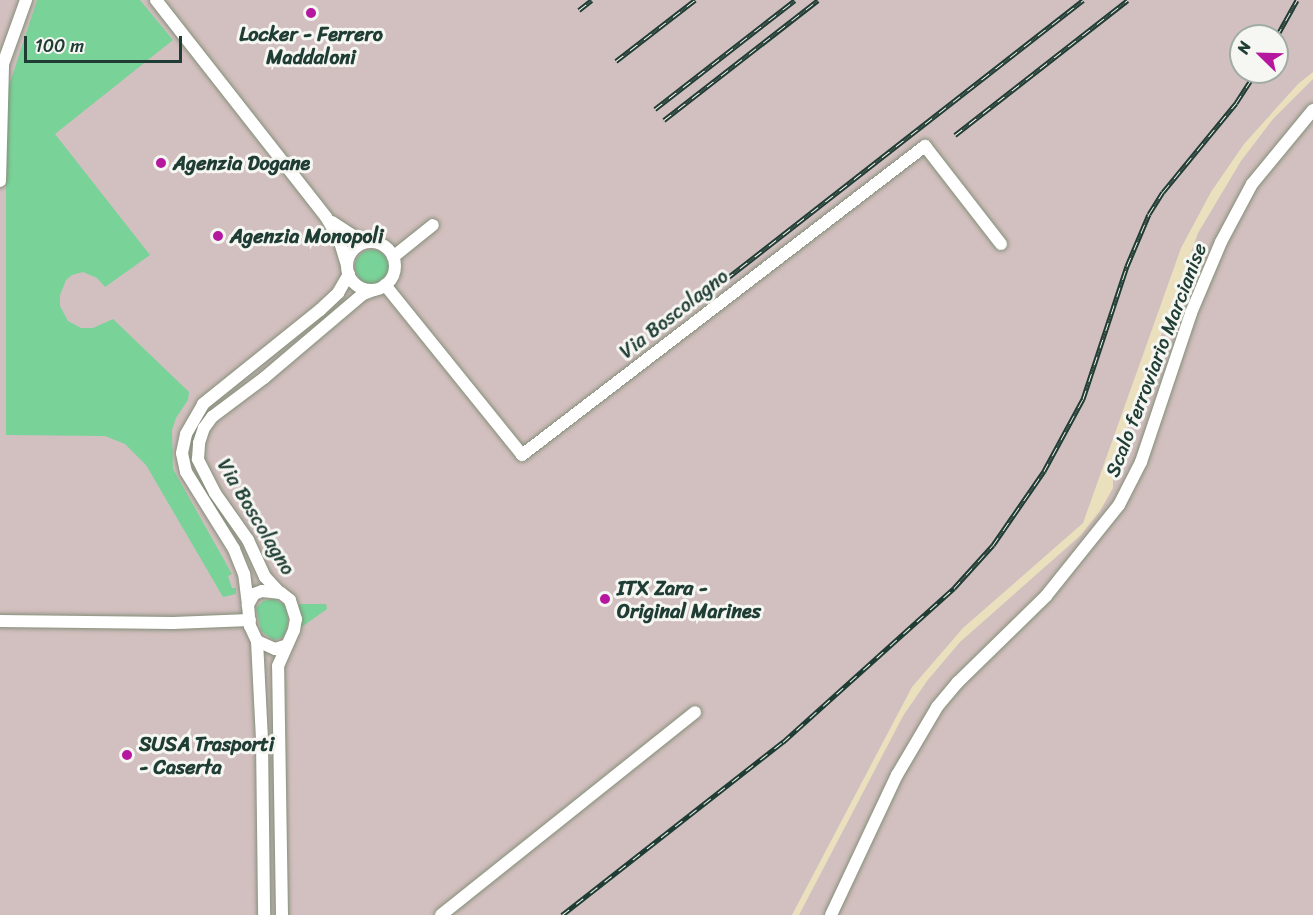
<!DOCTYPE html>
<style>
body{margin:0}
#map{position:relative;width:1313px;height:915px;overflow:hidden;background:#eae0be;font-family:Sriracha,sans-serif}
div>[style]{position:absolute}
.industrial>*{inset:0;background:#d2bfbf}
.green>*{inset:0;background:#79d399}
.round{border-radius:50%}
.roads{filter:drop-shadow(0 0 2px #848e79) drop-shadow(0 0 2px #848e79)}
.street>*{height:12px;margin:-6px;padding:0 6px;transform-origin:6px;border-radius:6px;background:#fff}
.street>.ring{margin:-6px;padding:0;box-sizing:content-box;background:none;border:12px solid #fff;border-radius:50%}
.rail>*{height:5px;margin-top:-2.5px;transform-origin:0;background:repeating-linear-gradient(90deg,#f6f6f2 0 9px,#1f3d34 0 18px);box-sizing:border-box;border-block:2px solid #1f3d34}
.dots>*{width:16px;height:16px;translate:-50% -50%;box-sizing:border-box;border:3px solid #f6f6f2;border-radius:50%}
span{translate:-50% -50%;white-space:nowrap;text-align:center;line-height:1.15;-webkit-text-stroke:6px #f6f6f2;paint-order:stroke}
.poi-label{font-size:20px;color:#1f3d34;font-weight:700}
.left{translate:0 -50%;text-align:left}
.street-label{font-size:20px;color:#1f3d34}
.north{position:absolute;left:1229px;top:24px;width:60px;height:60px;box-sizing:border-box;background:#f6f6f2;border:2px solid #a0aca6;border-radius:50%;rotate:293deg;font-size:16px;font-weight:700;line-height:24px;text-align:center;color:#1f3d34}
.north::after{content:'';display:block;margin:auto;width:21px;height:27px;background:#b5179e;clip-path:polygon(50% 0,100% 100%,50% 72%,0 100%)}
.scale{position:absolute;left:24px;top:36px;width:158px;height:27px;box-sizing:border-box;border:3px solid #1f3d34;border-top:0;padding-left:8px;font-size:18px;line-height:21px;white-space:nowrap;color:#1f3d34;-webkit-text-stroke:4px #f6f6f2;paint-order:stroke}
</style>
<div id="map">
<div class="industrial">
<i style="clip-path:polygon(evenodd,0 0,1313px 0,1313px 72px,1298px 84px,1244px 144px,1211px 192px,1181px 248px,1083px 523px,963px 628px,912px 687px,792px 915px,0 915px,0 0,1241px 36px,1277px 36px,1277px 72px,1241px 72px,1241px 36px)"></i>
<i style="clip-path:polygon(1313px 79px,1313px 915px,799px 915px,903px 716px,927px 681px,960px 642px,1081px 535px,1100px 511px,1113px 488px,1113px 468px,1198px 233px,1241px 161px,1273px 119px)"></i>
</div>
<div class="green">
<i style="clip-path:polygon(37px 0,140px 0,173px 40px,55px 134px,150px 255px,105px 287px,97px 278px,83px 272px,72px 275px,66px 280px,60px 295px,60px 306px,68px 321px,81px 328px,93px 328px,113px 319px,189px 392px,188px 400px,176px 418px,172px 430px,173px 469px,232px 574px,228px 576px,232px 588px,236px 588px,236px 594px,223px 597px,146px 465px,125px 444px,105px 436px,6px 435px,6px 95px)"></i>
<i class="round" style="left:355px;top:250px;width:34px;height:34px"></i>
<i style="clip-path:polygon(274px 599px,286px 606px,288px 623px,284px 637px,273px 640px,261px 631px,256px 608px,263px 601px)"></i>
<i style="clip-path:polygon(299px 604px,326px 604px,327px 609px,300px 628px)"></i>
</div>
<div class="roads">
<div class="street">
<i style="left:156px;top:0;width:276px;rotate:51.9deg"></i>
<i style="left:326px;top:217px;width:26px;rotate:59deg"></i>
<i style="left:339px;top:239px;width:28px;rotate:73deg"></i>
<i style="left:0;top:181px;width:117px;rotate:-88.5deg"></i>
<i style="left:3px;top:64px;width:68px;rotate:-70.2deg"></i>
<i style="left:332px;top:222px;width:27px;rotate:33deg"></i>
<i style="left:355px;top:237px;width:18px;rotate:16deg"></i>
<i class="ring" style="left:347px;top:242px;width:36px;height:36px"></i>
<i style="left:393px;top:257px;width:51px;rotate:-38.7deg"></i>
<i style="left:385px;top:285px;width:218px;rotate:51.1deg"></i>
<i style="left:522px;top:455px;width:508px;rotate:-37.48deg"></i>
<i style="left:925px;top:146px;width:124px;rotate:52.2deg"></i>
<i style="left:280px;top:593px;width:22px;rotate:-133deg"></i>
<i style="left:265px;top:577px;width:41px;rotate:-114.7deg"></i>
<i style="left:248px;top:540px;width:57px;rotate:-125.1deg"></i>
<i style="left:215px;top:493px;width:38px;rotate:-117deg"></i>
<i style="left:198px;top:459px;width:16px;rotate:-86deg"></i>
<i style="left:199px;top:443px;width:16px;rotate:-72deg"></i>
<i style="left:204px;top:428px;width:14px;rotate:-54deg"></i>
<i style="left:212px;top:417px;width:65px;rotate:-36.9deg"></i>
<i style="left:264px;top:378px;width:130px;rotate:-40.3deg"></i>
<i style="left:363px;top:294px;width:12px;rotate:-20deg"></i>
<i style="left:248px;top:605px;width:31px;rotate:-97deg"></i>
<i style="left:244px;top:574px;width:27px;rotate:-112deg"></i>
<i style="left:234px;top:549px;width:91px;rotate:-121.9deg"></i>
<i style="left:186px;top:472px;width:19px;rotate:-102deg"></i>
<i style="left:182px;top:453px;width:19px;rotate:-78deg"></i>
<i style="left:186px;top:434px;width:34px;rotate:-60deg"></i>
<i style="left:203px;top:404px;width:150px;rotate:-38.8deg"></i>
<i style="left:320px;top:310px;width:25px;rotate:-43deg"></i>
<i style="left:338px;top:293px;width:22px;rotate:-60deg"></i>
<i style="left:0;top:621px;width:173px;rotate:0.7deg"></i>
<i style="left:173px;top:623px;width:77px;rotate:-2.2deg"></i>
<i style="left:257px;top:641px;width:100px;rotate:87.1deg"></i>
<i style="left:262px;top:741px;width:174px;rotate:89.3deg"></i>
<i style="left:282px;top:915px;width:249px;rotate:-90.9deg"></i>
<i style="left:278px;top:666px;width:39px;rotate:-66deg"></i>
<i style="left:294px;top:630px;width:11px;rotate:-80deg"></i>
<i style="left:296px;top:619px;width:20px;rotate:-108deg"></i>
<i style="left:290px;top:600px;width:11px;rotate:-142deg"></i>
<i style="left:281px;top:593px;width:19px;rotate:-174deg"></i>
<i style="left:262px;top:591px;width:9px;rotate:159deg"></i>
<i style="left:254px;top:594px;width:13px;rotate:119deg"></i>
<i style="left:248px;top:605px;width:21px;rotate:85deg"></i>
<i style="left:250px;top:626px;width:17px;rotate:65deg"></i>
<i style="left:257px;top:641px;width:20px;rotate:24deg"></i>
<i style="left:275px;top:649px;width:10px;rotate:-17deg"></i>
<i style="left:441px;top:915px;width:325px;rotate:-38.6deg"></i>
<i style="left:831px;top:915px;width:155px;rotate:-64.8deg"></i>
<i style="left:897px;top:775px;width:79px;rotate:-59.5deg"></i>
<i style="left:937px;top:707px;width:33px;rotate:-50deg"></i>
<i style="left:958px;top:682px;width:123px;rotate:-44.3deg"></i>
<i style="left:1046px;top:596px;width:117px;rotate:-51.3deg"></i>
<i style="left:1119px;top:505px;width:48px;rotate:-62.9deg"></i>
<i style="left:1141px;top:462px;width:157px;rotate:-71.4deg"></i>
<i style="left:1191px;top:313px;width:77px;rotate:-67.1deg"></i>
<i style="left:1221px;top:242px;width:66px;rotate:-61.9deg"></i>
<i style="left:1252px;top:184px;width:96px;rotate:-50.5deg"></i>
</div>
</div>
<div class="rail">
<i style="left:579px;top:10px;width:16px;rotate:-38deg"></i>
<i style="left:1277px;top:36px;width:41px;rotate:-60.9deg"></i>
<i style="left:616px;top:61px;width:100px;rotate:-37.7deg"></i>
<i style="left:655px;top:109px;width:177px;rotate:-37.9deg"></i>
<i style="left:664px;top:120px;width:195px;rotate:-37.9deg"></i>
<i style="left:955px;top:135px;width:219px;rotate:-38deg"></i>
<i style="left:712px;top:290px;width:471px;rotate:-38deg"></i>
<i style="left:562px;top:915px;width:281px;rotate:-38.1deg"></i>
<i style="left:783px;top:742px;width:230px;rotate:-42deg"></i>
<i style="left:954px;top:588px;width:58px;rotate:-47.8deg"></i>
<i style="left:993px;top:545px;width:90px;rotate:-55.4deg"></i>
<i style="left:1044px;top:471px;width:82px;rotate:-61.6deg"></i>
<i style="left:1083px;top:399px;width:140px;rotate:-71.7deg"></i>
<i style="left:1127px;top:266px;width:56px;rotate:-67.1deg"></i>
<i style="left:1149px;top:214px;width:26px;rotate:-58deg"></i>
<i style="left:1163px;top:192px;width:115px;rotate:-50.6deg"></i>
<i style="left:1236px;top:103px;width:37px;rotate:-57deg"></i>
</div>
<div class="dots">
<i style="left:311px;top:13px;background:#b5179e"></i>
<i style="left:161px;top:163px;background:#b5179e"></i>
<i style="left:218px;top:236px;background:#b5179e"></i>
<i style="left:605px;top:599px;background:#b5179e"></i>
<i style="left:127px;top:755px;background:#b5179e"></i>
</div>
<div class="poi-label">
<span style="left:311px;top:46px">Locker - Ferrero<br>Maddaloni</span>
<span class="left" style="left:173px;top:163px">Agenzia Dogane</span>
<span class="left" style="left:230px;top:236px">Agenzia Monopoli</span>
<span class="left" style="left:617px;top:600px">ITX Zara -<br>Original Marines</span>
<span class="left" style="left:139px;top:756px">SUSA Trasporti<br>- Caserta</span>
</div>
<div class="street-label">
<span style="left:674px;top:314px;rotate:-38deg">Via Boscolagno</span>
<span style="left:1156px;top:360px;rotate:-69deg">Scalo ferroviario Marcianise</span>
<span style="left:256px;top:517px;rotate:59deg">Via Boscolagno</span>
</div>
<div class="north">N</div>
<div class="scale">100 m</div>
</div>
